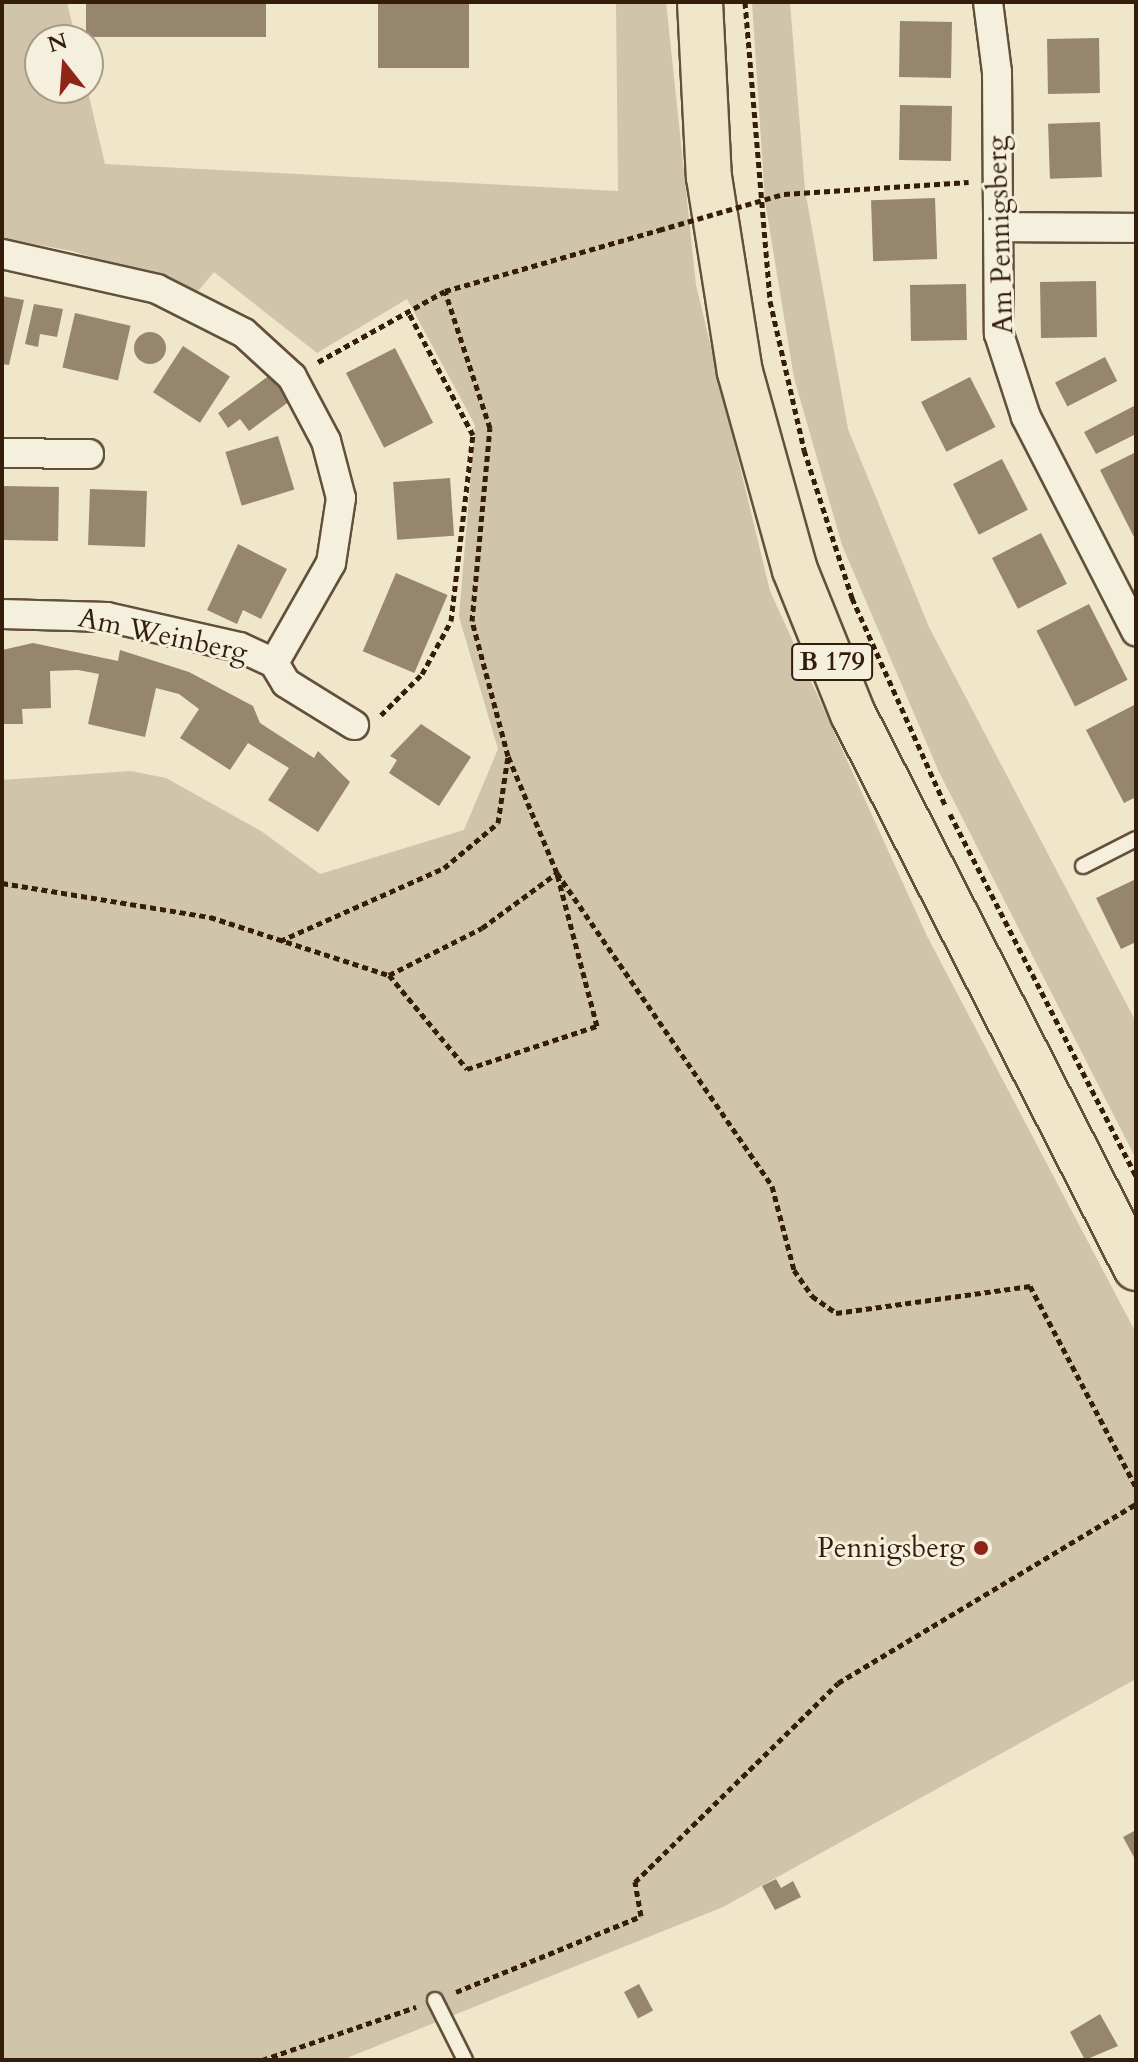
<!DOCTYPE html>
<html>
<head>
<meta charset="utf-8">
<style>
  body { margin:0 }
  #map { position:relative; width:1138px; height:2062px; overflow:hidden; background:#f0e6ca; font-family:Cardo,serif }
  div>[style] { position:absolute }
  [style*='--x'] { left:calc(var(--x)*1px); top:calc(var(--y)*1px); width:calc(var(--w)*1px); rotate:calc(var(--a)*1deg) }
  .green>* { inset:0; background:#d0c4aa }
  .building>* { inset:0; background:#96866e; transform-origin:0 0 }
  .round { border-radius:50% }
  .path>* { height:5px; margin-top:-2.5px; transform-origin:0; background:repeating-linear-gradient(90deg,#341e0b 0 6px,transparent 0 10px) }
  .roads { filter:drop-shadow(2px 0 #63503b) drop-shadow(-2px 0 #63503b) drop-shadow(0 2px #63503b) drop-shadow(0 -2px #63503b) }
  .service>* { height:14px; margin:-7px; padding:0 7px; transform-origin:7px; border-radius:7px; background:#f5efdd }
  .minor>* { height:28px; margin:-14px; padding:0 14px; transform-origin:14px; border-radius:14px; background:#f5efdd }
  .primary>* { height:44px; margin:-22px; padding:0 22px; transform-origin:22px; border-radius:22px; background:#f0e6ca }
  .path-bridge>* { height:5px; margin-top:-2.5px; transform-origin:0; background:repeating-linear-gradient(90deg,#341e0b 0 6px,transparent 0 10px) }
  .dots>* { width:22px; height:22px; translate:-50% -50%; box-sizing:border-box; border:4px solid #f5efdd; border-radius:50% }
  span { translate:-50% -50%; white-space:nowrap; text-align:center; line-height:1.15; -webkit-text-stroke:6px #f5efdd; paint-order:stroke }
  .shield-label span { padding:2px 6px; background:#f5efdd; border:2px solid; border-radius:6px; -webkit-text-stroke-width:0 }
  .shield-label { font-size:26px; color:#341e0b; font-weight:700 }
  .street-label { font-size:28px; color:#341e0b }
  .poi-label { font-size:28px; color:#341e0b }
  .right { translate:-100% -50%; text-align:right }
  .frame { position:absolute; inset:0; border:4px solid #341e0b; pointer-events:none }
  .north { position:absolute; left:24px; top:24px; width:80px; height:80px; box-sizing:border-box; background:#f5efdd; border:2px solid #a89b89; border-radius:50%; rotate:343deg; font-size:22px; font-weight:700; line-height:32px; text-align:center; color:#341e0b }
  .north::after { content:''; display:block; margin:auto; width:28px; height:36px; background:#8f2418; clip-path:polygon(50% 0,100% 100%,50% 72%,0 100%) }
</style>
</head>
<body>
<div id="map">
  <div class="green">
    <div style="clip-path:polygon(2px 2px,67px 2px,76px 40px,40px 40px,40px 88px,87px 88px,105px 164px,618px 191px,616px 2px,666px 2px,696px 285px,770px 591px,927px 936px,1136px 1333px,1136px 1679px,723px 1907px,342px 2060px,2px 2060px,2px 780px,131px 771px,166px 778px,261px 831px,320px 874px,464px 830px,498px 749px,459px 617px,475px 425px,407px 299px,317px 353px,214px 272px,198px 291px,72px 251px,2px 238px)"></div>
    <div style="clip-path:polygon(752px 2px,790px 2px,805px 190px,848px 429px,929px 627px,1136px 1022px,1136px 1159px,939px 772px,842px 545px,794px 378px,765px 201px)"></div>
  </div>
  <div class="building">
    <div style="left:86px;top:2px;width:180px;height:35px"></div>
    <div style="left:378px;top:2px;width:91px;height:66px"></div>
    <div style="left:900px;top:21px;width:52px;height:56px;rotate:1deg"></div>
    <div style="left:1099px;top:38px;width:55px;height:52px;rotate:89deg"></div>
    <div style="left:900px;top:105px;width:52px;height:55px;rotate:1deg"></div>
    <div style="left:1100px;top:122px;width:55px;height:52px;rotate:88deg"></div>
    <div style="left:935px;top:198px;width:61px;height:64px;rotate:88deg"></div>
    <div style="left:1096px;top:281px;width:56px;height:56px;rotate:89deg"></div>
    <div style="left:966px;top:284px;width:56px;height:56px;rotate:89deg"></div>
    <div style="clip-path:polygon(2px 296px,24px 300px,9px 365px,2px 364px)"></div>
    <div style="clip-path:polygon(34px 304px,63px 309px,57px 337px,40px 334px,38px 347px,25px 344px)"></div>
    <div style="left:75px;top:313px;width:57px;height:56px;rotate:13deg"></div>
    <div class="round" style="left:134px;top:332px;width:32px;height:32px"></div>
    <div style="left:183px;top:346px;width:56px;height:55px;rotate:33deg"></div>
    <div style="left:395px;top:348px;width:84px;height:55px;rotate:63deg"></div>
    <div style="left:1105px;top:357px;width:27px;height:56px;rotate:63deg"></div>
    <div style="clip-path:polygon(270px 375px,290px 401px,249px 431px,240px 419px,228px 428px,218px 413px)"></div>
    <div style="left:970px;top:377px;width:56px;height:55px;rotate:63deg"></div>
    <div style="clip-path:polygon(1134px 406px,1136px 434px,1096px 454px,1084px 432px)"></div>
    <div style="left:278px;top:436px;width:56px;height:55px;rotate:73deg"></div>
    <div style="clip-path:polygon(1136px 452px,1136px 541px,1100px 470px)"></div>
    <div style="left:1002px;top:459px;width:57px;height:55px;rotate:63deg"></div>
    <div style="left:450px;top:478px;width:58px;height:57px;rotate:86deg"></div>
    <div style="left:3px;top:486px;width:56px;height:54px;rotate:1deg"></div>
    <div style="left:90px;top:489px;width:57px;height:56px;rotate:2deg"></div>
    <div style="left:1041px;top:533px;width:57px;height:55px;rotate:63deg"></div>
    <div style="clip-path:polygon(238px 544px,287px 569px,261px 619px,243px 610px,237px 624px,207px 610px)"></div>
    <div style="left:396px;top:573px;width:56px;height:85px;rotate:23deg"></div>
    <div style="left:1089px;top:604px;width:85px;height:59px;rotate:63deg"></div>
    <div style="clip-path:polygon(33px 643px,118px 661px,120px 650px,189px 672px,253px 706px,260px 723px,314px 758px,318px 751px,350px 782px,318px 832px,268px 800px,289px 768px,248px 743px,230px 770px,180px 738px,199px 709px,179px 694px,156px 688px,145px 737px,88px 724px,99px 674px,78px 670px,50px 671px,51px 708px,22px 709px,23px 724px,2px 724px,2px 650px)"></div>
    <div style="clip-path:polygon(1136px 704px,1136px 797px,1124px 803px,1086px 730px)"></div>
    <div style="clip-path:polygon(421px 724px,471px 757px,439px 806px,389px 773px,397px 760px,390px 756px)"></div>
    <div style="clip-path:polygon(1136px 879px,1136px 942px,1121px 949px,1096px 898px)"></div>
    <div style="clip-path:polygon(1136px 1830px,1136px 1861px,1123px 1837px)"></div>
    <div style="clip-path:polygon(776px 1879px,781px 1888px,793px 1881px,801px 1897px,775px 1910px,762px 1886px)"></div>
    <div style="left:639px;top:1984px;width:30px;height:17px;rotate:62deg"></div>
    <div style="clip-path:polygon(1100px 2014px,1118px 2046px,1085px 2060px,1070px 2032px)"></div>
  </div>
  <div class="path">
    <div style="--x:745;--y:2;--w:300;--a:85.2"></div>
    <div style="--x:770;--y:301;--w:153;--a:77.1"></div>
    <div style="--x:804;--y:450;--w:156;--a:72"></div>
    <div style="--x:852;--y:598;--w:227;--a:65.8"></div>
    <div style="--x:784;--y:194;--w:185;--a:-3.7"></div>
    <div style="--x:318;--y:362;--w:145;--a:-29.2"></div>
    <div style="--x:445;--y:291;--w:223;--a:-15.9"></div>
    <div style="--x:381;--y:715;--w:58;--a:-45"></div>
    <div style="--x:422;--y:674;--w:60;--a:-61.3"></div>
    <div style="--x:451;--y:621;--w:187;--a:-83.3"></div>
    <div style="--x:473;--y:435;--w:140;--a:-117.7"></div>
    <div style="--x:950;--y:814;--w:407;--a:62.8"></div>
    <div style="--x:2;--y:883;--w:211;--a:9.3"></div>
    <div style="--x:210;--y:917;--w:188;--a:18"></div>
    <div style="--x:389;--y:975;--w:122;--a:50.3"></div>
    <div style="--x:467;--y:1069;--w:137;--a:-18.3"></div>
    <div style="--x:597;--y:1026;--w:158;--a:-104.7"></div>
    <div style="--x:557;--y:873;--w:127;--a:-112.7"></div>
    <div style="--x:508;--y:756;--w:140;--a:-104.9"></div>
    <div style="--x:472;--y:621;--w:194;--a:-84.7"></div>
    <div style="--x:490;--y:428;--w:144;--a:-108.2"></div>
    <div style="--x:280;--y:941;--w:180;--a:-24"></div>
    <div style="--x:444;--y:868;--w:70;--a:-39.8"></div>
    <div style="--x:498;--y:823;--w:68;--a:-81.5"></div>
    <div style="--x:389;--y:975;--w:104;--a:-26.8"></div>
    <div style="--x:482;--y:928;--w:93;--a:-36.3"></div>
    <div style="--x:557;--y:873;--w:380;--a:55.5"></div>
    <div style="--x:772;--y:1186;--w:87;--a:75.3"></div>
    <div style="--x:794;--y:1270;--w:32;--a:55"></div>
    <div style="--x:812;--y:1296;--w:29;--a:35"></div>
    <div style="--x:836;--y:1313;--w:196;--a:-7.9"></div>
    <div style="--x:1030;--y:1286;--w:227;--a:62.2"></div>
    <div style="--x:456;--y:1992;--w:200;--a:-22.3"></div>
    <div style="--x:641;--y:1916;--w:35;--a:-100"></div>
    <div style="--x:635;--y:1882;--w:284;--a:-44.4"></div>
    <div style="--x:838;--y:1683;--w:348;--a:-31"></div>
    <div style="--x:262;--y:2060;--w:163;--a:-19"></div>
  </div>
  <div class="roads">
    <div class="service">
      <div style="--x:1083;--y:866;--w:59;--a:-27"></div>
      <div style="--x:435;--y:2000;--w:67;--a:63.4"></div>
    </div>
    <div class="minor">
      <div style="--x:988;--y:2;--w:71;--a:82.7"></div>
      <div style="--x:997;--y:72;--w:262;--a:89.6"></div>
      <div style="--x:999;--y:334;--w:87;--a:72"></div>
      <div style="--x:1026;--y:417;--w:241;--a:62.8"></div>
      <div style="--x:998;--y:227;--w:138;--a:0.4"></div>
      <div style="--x:2;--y:254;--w:159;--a:12.7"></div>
      <div style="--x:157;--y:289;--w:97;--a:26.8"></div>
      <div style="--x:244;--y:333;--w:65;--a:42.5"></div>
      <div style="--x:292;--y:377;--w:72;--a:62"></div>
      <div style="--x:326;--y:441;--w:59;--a:75.3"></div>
      <div style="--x:341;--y:498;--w:66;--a:98.7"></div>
      <div style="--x:331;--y:563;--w:115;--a:119.7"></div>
      <div style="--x:274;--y:663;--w:38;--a:-155"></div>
      <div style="--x:239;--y:647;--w:135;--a:-167.2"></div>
      <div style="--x:107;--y:617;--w:105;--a:-178.4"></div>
      <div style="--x:2;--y:453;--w:87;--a:0.7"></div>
      <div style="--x:274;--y:663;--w:23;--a:59"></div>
      <div style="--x:286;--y:683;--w:80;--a:31.7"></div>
    </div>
    <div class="primary">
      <div style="--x:700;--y:2;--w:175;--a:87.1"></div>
      <div style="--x:709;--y:177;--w:197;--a:81"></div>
      <div style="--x:740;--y:372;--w:205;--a:74.5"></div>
      <div style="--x:795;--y:570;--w:155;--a:68.1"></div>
      <div style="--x:853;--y:714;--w:622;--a:62.94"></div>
    </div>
  </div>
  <div class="path-bridge">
    <div style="--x:659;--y:230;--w:130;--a:-16.1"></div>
  </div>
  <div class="dots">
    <div style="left:981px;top:1548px;background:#8f2418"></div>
  </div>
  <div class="shield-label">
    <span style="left:832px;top:662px">B 179</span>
  </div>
  <div class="street-label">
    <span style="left:1000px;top:235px;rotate:-92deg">Am Pennigsberg</span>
    <span style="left:163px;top:635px;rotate:12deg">Am Weinberg</span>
  </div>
  <div class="poi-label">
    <span class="right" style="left:965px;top:1548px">Pennigsberg</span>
  </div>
  <div class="frame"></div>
  <div class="north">N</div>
</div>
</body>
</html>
